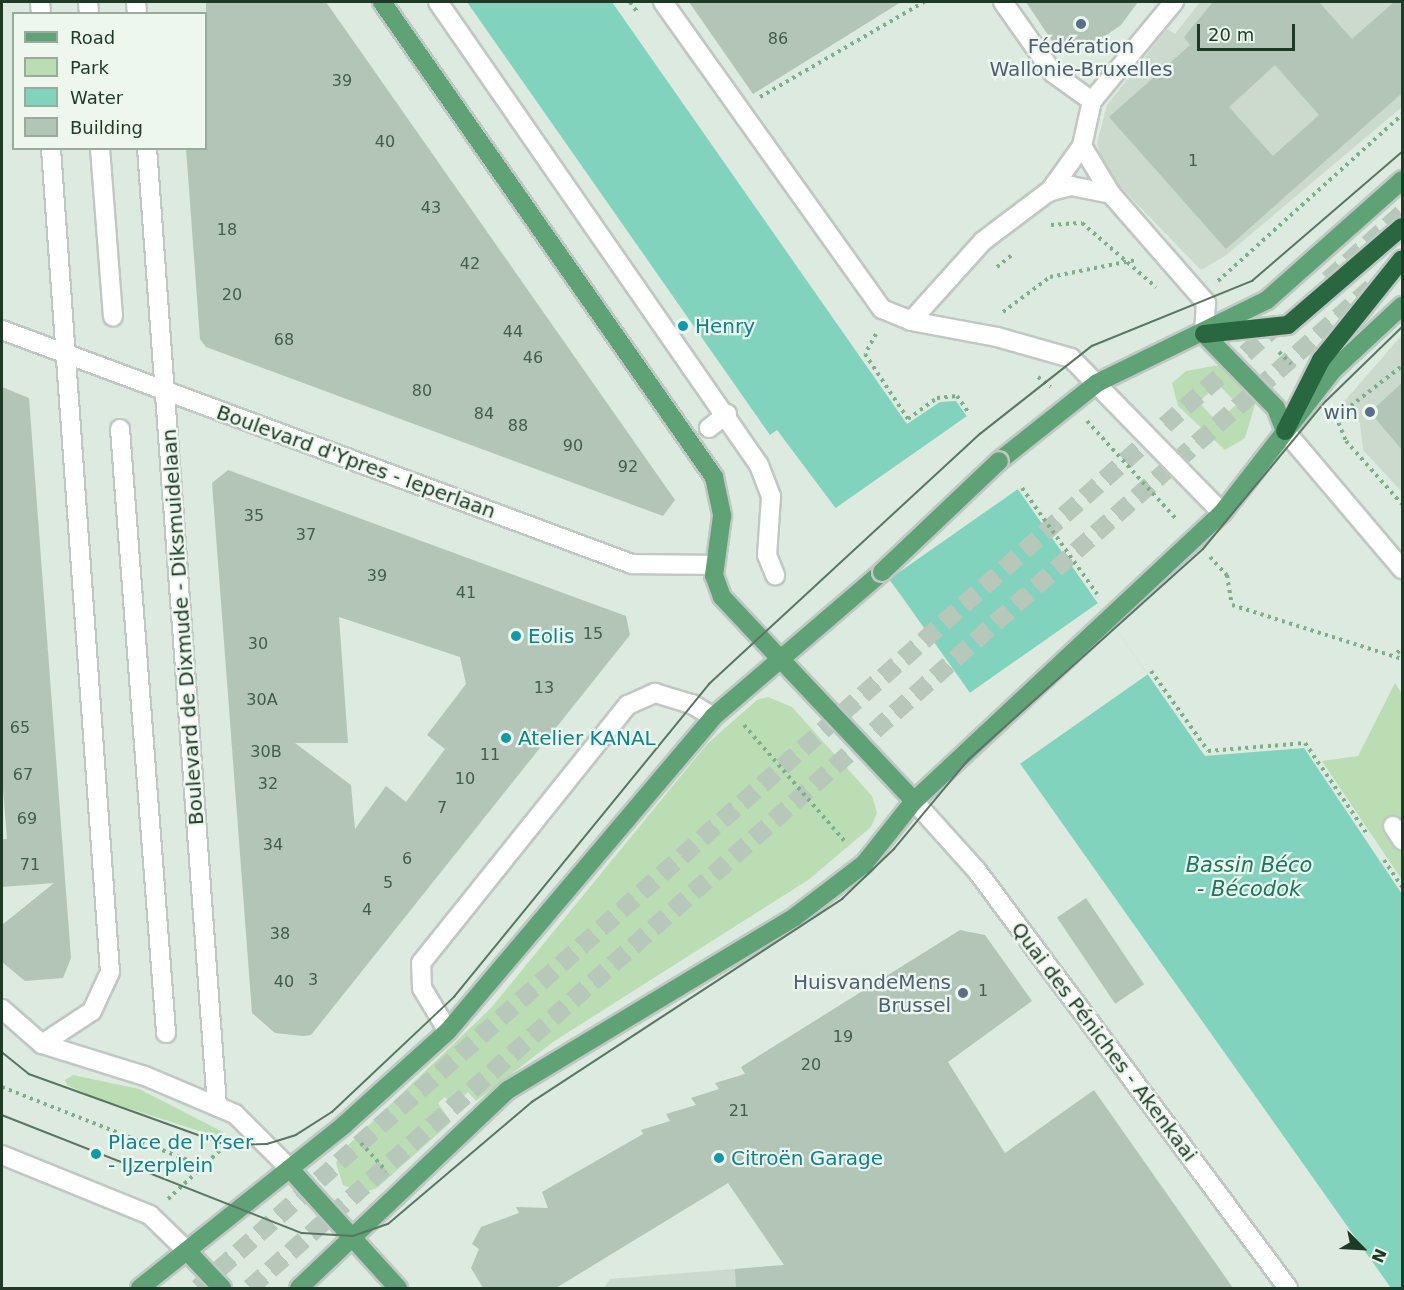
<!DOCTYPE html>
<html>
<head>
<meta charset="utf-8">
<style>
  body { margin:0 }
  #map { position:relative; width:1404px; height:1290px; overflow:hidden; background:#ddeadf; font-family:"DejaVu Sans",sans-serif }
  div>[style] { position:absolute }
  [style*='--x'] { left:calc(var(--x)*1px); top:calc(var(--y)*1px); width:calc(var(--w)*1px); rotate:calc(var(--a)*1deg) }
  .built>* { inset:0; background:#cbdacd }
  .green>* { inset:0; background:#baddb4 }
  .water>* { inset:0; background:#81d3be }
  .pier>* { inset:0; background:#ddeadf; transform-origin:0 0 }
  .building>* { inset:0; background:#b2c5b7; transform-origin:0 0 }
  .highway-tunnel>* { height:18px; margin-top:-9px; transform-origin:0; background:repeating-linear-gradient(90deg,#b7c7ba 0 18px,transparent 0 27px) }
  .path>* { height:4px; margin-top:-2px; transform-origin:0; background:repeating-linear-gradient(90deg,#7caf8a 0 3px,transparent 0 7.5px) }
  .roads { filter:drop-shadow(2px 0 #c0c8c3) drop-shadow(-2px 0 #c0c8c3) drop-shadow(0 2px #c0c8c3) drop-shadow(0 -2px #c0c8c3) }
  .minor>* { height:18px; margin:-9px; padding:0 9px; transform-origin:9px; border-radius:9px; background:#fff }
  .major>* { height:18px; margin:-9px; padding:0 9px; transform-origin:9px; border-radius:9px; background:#5fa276 }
  .highway>* { height:18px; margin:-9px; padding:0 9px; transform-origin:9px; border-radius:9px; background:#296741 }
  .tram>* { height:1.5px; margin:-0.75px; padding:0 0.75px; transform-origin:0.75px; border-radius:0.75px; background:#587662 }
  .bridges { filter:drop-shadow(2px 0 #c0c8c3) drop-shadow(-2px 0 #c0c8c3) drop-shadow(0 2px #c0c8c3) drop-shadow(0 -2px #c0c8c3) }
  .major-bridge>* { height:18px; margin:-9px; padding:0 9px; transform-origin:9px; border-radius:9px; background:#5fa276 }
  .dots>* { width:16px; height:16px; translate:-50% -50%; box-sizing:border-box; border:3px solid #edf7ee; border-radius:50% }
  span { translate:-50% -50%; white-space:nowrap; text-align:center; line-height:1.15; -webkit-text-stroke:4.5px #edf7ee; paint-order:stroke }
  .number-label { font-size:16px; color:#435d4b }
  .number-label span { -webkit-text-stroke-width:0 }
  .service-label { font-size:20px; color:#4e5e75 }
  .right { translate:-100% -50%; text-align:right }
  .culture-label { font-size:20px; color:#0d838f }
  .left { translate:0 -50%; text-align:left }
  .street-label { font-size:20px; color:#1e3a27 }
  .water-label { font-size:21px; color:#167860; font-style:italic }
  .frame { position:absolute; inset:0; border:3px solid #1e3a27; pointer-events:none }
  .legend { position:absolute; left:12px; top:12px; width:195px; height:138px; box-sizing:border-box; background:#edf7ee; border:2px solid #9aab9e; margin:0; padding:8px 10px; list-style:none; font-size:18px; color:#1e3a27 }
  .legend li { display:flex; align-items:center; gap:12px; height:30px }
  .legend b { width:30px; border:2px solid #9aab9e }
  .north { position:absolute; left:1332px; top:1218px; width:60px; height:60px; -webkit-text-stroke:4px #edf7ee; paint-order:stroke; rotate:114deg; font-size:16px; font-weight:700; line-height:24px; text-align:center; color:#1e3a27 }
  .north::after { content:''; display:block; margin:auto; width:21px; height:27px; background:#1e3a27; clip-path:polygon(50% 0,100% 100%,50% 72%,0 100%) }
  .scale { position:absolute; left:1197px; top:24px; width:98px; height:27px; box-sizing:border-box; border:3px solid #1e3a27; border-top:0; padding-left:8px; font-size:18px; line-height:21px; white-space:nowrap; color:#1e3a27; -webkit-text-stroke:4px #edf7ee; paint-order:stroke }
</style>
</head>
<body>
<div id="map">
  <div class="built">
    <div style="clip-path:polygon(1200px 2px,1402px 2px,1402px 107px,1225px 256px,1201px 270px,1104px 170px,1097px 143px,1107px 105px,1167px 29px,1175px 34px)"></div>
    <div style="clip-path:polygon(1402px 335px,1402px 492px,1363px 450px,1360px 423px,1342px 404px)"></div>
    <div style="clip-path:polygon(784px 1265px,801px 1288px,604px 1288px,610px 1279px)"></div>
  </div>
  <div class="green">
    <div style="clip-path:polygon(evenodd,1235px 362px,1259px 391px,1245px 438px,1225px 450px,1178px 406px,1172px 383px,1186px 371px,1235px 362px,1218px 384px,1237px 404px,1217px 422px,1199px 402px,1218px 384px)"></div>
    <div style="clip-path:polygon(1395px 683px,1402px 694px,1402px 880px,1322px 761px,1358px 756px)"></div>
    <div style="clip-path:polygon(768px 697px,792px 707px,872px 796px,877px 813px,871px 827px,808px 880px,553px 1042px,476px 1101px,468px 1092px,453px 1106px,445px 1097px,438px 1103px,451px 1122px,377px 1188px,363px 1193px,343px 1185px,336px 1163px,342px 1151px,491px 1008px,707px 744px,757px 700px)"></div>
    <div style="clip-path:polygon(73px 1075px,139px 1089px,225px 1133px,212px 1135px,93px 1097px,67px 1085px,65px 1080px)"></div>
  </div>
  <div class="water">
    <div style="clip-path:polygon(467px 2px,612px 2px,907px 424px,940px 402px,956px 401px,1205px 756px,1304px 748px,1402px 894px,1402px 1288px,1391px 1288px,900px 594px,777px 430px,770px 435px)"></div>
  </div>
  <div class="pier">
    <div style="left:967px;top:416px;width:89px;height:164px;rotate:55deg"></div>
    <div style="left:1098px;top:603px;width:87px;height:158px;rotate:55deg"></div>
  </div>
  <div class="building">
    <div style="clip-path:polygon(206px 2px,326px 2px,675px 500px,663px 516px,206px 347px,200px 339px,186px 148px,206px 148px)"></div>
    <div style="clip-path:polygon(689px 2px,901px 2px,753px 94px)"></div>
    <div style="clip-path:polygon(1026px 2px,1138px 2px,1121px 25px,1089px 47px,1052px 41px)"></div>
    <div style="clip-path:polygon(evenodd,1213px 2px,1319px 2px,1352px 39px,1394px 2px,1402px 2px,1402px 93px,1226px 249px,1109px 117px,1190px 45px,1184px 37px,1213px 2px,1275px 65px,1319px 115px,1273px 156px,1229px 107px,1275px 65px)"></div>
    <div style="clip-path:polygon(1402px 383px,1402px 450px,1370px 412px)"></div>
    <div style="clip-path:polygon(2px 387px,29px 398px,71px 958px,63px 978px,25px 981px,2px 962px,2px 925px,54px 883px,2px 887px,2px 839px,7px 839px,2px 777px)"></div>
    <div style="clip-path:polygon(evenodd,228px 470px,626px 616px,630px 635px,311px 1035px,303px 1036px,275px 1033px,252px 1013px,212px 483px,228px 470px,339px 617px,460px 657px,466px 684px,427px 735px,445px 749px,406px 802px,386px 786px,355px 829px,351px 785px,295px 743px,348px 743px,339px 617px)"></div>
    <div style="left:1086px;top:898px;width:104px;height:35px;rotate:56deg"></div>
    <div style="clip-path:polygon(960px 930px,985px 935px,1032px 1001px,948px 1062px,1005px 1153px,1094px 1090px,1233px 1288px,736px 1288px,735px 1269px,784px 1265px,728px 1183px,556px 1288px,483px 1288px,471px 1268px,479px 1249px,472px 1244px,481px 1227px,519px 1213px,516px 1207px,548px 1208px,542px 1192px,643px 1134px,641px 1130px,670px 1121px,666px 1114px,696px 1105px,691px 1098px,719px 1089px,715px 1083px,745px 1074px,741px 1067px)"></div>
  </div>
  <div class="highway-tunnel">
    <div style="--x:1328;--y:280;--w:100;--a:-42.2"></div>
    <div style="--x:198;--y:1288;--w:1454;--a:-41.74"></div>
    <div style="--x:250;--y:1288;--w:1506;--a:-41.74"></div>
  </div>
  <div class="path">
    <div style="--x:630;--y:2;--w:14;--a:54"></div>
    <div style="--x:760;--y:97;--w:190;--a:-30.1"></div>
    <div style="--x:1051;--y:225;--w:31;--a:-4"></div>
    <div style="--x:1082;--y:223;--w:98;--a:40.9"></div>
    <div style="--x:997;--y:267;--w:19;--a:-39"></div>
    <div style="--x:1218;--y:281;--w:248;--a:-42.1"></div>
    <div style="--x:1003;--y:312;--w:59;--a:-36.7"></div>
    <div style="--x:1050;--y:277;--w:87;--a:-11.3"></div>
    <div style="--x:876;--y:334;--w:23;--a:119"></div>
    <div style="--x:865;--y:354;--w:78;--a:56.5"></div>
    <div style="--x:908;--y:419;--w:36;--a:-36"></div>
    <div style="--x:937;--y:398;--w:20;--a:-6"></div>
    <div style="--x:957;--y:396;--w:21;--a:55"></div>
    <div style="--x:1279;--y:352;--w:17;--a:45"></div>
    <div style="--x:1038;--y:377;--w:16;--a:38"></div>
    <div style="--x:1333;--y:409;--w:35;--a:68"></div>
    <div style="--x:1346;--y:441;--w:84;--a:48.4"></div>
    <div style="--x:1339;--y:415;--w:80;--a:-37.9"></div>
    <div style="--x:1087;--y:421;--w:134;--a:47.7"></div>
    <div style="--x:1022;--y:488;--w:130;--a:54.7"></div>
    <div style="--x:1210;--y:557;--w:25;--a:47"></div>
    <div style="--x:1227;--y:575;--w:30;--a:81"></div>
    <div style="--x:1232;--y:605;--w:178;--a:17.6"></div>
    <div style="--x:1397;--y:653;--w:7;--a:-45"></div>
    <div style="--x:1151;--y:671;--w:98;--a:54.5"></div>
    <div style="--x:1208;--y:751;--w:97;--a:-4.7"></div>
    <div style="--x:1305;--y:743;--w:110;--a:55.7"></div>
    <div style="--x:744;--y:725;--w:157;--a:49.1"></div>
    <div style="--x:1384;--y:860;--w:32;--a:56"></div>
    <div style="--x:2;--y:1087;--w:216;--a:21.5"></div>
    <div style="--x:361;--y:1143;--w:38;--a:48"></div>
    <div style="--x:168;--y:1199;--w:82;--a:-43"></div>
  </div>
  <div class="roads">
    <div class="minor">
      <div style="--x:40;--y:2;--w:12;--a:85"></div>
      <div style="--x:88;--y:2;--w:12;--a:85"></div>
      <div style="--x:136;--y:2;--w:12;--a:85"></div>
      <div style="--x:438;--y:2;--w:563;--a:55.27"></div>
      <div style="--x:759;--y:465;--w:34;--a:69"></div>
      <div style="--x:771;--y:497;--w:58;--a:93.9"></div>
      <div style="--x:767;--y:555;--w:22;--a:68"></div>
      <div style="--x:663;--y:2;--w:377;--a:54.5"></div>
      <div style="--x:882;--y:309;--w:31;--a:22"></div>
      <div style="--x:911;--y:321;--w:87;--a:10.5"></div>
      <div style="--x:997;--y:337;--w:77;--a:15.8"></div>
      <div style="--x:1071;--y:358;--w:216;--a:45.7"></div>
      <div style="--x:1003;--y:2;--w:87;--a:54.8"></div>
      <div style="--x:1053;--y:73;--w:48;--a:35.7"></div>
      <div style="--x:1082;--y:146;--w:56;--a:58.9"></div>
      <div style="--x:1111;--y:194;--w:145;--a:48.9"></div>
      <div style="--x:1206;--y:303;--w:31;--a:94"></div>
      <div style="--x:100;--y:148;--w:169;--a:85.6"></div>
      <div style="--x:147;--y:148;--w:961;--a:85.82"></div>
      <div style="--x:1049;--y:192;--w:57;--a:-54.3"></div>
      <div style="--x:1082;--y:146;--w:46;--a:-77.5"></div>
      <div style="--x:1092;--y:101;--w:129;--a:-50.4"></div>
      <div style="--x:911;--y:321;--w:108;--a:-48"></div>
      <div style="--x:983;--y:241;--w:81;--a:-37"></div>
      <div style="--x:1048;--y:192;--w:24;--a:-15"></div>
      <div style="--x:1071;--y:186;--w:41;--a:11.3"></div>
      <div style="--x:2;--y:330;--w:672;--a:20.38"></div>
      <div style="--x:632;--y:564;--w:83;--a:0.7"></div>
      <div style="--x:709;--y:428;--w:23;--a:-38"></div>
      <div style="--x:120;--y:429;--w:606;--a:85.64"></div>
      <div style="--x:1285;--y:431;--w:181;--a:49.7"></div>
      <div style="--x:914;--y:801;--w:94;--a:48"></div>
      <div style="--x:977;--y:871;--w:520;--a:53.28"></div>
      <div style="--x:1393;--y:826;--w:17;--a:57"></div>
      <div style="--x:2;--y:1009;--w:53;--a:41.2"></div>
      <div style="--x:42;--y:1044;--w:108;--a:17.3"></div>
      <div style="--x:145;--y:1076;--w:98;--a:22.9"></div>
      <div style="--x:235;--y:1114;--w:78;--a:45"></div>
      <div style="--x:448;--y:1031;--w:50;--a:-121.2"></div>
      <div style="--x:422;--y:988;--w:25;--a:-92"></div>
      <div style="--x:421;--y:963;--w:331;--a:-51.3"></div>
      <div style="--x:628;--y:705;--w:30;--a:-24"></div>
      <div style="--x:655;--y:693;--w:39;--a:17"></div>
      <div style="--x:692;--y:704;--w:25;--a:32"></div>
      <div style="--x:42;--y:1044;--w:60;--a:-33.4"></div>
      <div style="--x:92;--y:1011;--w:43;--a:-65.2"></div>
      <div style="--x:110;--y:972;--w:826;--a:-94.1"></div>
      <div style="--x:2;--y:1155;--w:160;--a:22.1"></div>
      <div style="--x:150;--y:1215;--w:52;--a:44.2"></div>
    </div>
    <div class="major">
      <div style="--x:382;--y:2;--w:580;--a:55.05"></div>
      <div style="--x:714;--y:477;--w:40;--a:78"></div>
      <div style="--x:722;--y:516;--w:60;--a:97.7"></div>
      <div style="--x:714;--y:575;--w:23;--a:70"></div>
      <div style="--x:722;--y:597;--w:280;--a:46.7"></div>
      <div style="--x:1204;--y:334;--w:103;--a:45.8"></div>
      <div style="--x:1276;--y:408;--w:25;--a:69"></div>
      <div style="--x:999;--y:461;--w:125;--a:-38.5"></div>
      <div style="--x:1097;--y:383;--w:189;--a:-26"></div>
      <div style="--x:1267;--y:300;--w:181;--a:-41.6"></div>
      <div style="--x:290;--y:1169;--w:161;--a:47.8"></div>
      <div style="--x:187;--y:1251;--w:51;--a:46.6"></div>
      <div style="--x:140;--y:1288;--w:261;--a:-38.6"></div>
      <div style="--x:344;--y:1125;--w:140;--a:-42.1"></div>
      <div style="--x:448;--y:1031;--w:411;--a:-49.8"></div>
      <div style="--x:713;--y:717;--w:223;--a:-40.6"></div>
      <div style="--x:299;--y:1288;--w:288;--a:-43.5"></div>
      <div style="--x:508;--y:1090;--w:336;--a:-31.1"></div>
      <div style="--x:796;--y:916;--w:86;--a:-37.4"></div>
      <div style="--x:864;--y:864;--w:80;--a:-51.6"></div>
      <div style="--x:914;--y:801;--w:422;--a:-43.1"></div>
      <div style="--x:1222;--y:513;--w:180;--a:-52.2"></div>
      <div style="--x:1332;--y:371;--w:96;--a:-42.9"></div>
    </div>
    <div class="highway">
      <div style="--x:1204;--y:334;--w:84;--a:-6.1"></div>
      <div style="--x:1288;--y:325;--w:150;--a:-40.7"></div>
      <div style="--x:1285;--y:431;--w:80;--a:-63.1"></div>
      <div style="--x:1321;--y:360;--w:129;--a:-51.3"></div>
    </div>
  </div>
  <div class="tram">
    <div style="--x:2;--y:1052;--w:35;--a:39"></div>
    <div style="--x:29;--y:1074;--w:209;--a:19.8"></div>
    <div style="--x:226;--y:1145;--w:41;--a:-1.4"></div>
    <div style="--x:267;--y:1144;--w:30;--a:-17"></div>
    <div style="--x:296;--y:1135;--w:43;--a:-32.6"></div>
    <div style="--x:332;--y:1112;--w:168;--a:-43.3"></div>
    <div style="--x:454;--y:997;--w:404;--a:-50.8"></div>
    <div style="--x:709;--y:684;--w:369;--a:-42.7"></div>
    <div style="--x:980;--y:434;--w:142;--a:-38.2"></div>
    <div style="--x:1092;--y:346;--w:173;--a:-22.1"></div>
    <div style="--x:1252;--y:281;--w:198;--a:-40.7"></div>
    <div style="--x:2;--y:1115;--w:322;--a:21.5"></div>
    <div style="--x:302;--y:1233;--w:51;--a:3.4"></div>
    <div style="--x:353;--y:1236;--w:37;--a:-19"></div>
    <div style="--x:388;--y:1224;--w:189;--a:-40.3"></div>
    <div style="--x:532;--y:1102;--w:371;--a:-33.2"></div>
    <div style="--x:842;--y:899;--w:72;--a:-43.9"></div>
    <div style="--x:894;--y:849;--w:117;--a:-50.2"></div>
    <div style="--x:969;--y:759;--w:314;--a:-41.9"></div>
    <div style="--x:1203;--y:549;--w:192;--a:-50.3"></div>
    <div style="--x:1326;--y:401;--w:106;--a:-44.2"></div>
  </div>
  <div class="bridges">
    <div class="major-bridge">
      <div style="--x:882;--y:572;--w:161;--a:-43.5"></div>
    </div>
  </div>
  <div class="dots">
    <div style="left:1081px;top:24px;background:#5c6f8a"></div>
    <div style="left:683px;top:326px;background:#0f9aa8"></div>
    <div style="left:1370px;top:412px;background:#5c6f8a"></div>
    <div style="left:516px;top:636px;background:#0f9aa8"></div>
    <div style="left:506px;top:738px;background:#0f9aa8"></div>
    <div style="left:963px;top:993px;background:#5c6f8a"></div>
    <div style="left:96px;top:1154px;background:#0f9aa8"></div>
    <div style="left:719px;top:1158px;background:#0f9aa8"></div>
  </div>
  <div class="number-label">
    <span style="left:778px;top:39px">86</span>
    <span style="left:342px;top:81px">39</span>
    <span style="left:385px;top:142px">40</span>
    <span style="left:1193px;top:161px">1</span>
    <span style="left:431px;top:208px">43</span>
    <span style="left:227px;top:230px">18</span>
    <span style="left:470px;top:264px">42</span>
    <span style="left:232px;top:295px">20</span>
    <span style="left:513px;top:332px">44</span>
    <span style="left:284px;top:340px">68</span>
    <span style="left:533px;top:358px">46</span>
    <span style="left:422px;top:391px">80</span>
    <span style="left:484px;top:414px">84</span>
    <span style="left:518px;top:426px">88</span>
    <span style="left:573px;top:446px">90</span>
    <span style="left:628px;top:467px">92</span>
    <span style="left:254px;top:516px">35</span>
    <span style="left:306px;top:535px">37</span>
    <span style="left:377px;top:576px">39</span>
    <span style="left:466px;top:593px">41</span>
    <span style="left:593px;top:634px">15</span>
    <span style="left:258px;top:644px">30</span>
    <span style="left:544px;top:688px">13</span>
    <span style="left:262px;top:700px">30A</span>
    <span style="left:20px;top:728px">65</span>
    <span style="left:266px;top:752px">30B</span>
    <span style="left:490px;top:755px">11</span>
    <span style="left:23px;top:775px">67</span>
    <span style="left:465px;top:779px">10</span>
    <span style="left:268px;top:784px">32</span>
    <span style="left:442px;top:808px">7</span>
    <span style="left:27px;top:819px">69</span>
    <span style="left:273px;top:845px">34</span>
    <span style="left:407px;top:859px">6</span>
    <span style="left:30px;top:865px">71</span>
    <span style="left:388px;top:883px">5</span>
    <span style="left:367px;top:910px">4</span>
    <span style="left:280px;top:934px">38</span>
    <span style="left:313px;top:980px">3</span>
    <span style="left:284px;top:982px">40</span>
    <span style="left:983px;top:991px">1</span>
    <span style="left:843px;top:1037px">19</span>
    <span style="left:811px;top:1065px">20</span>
    <span style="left:739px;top:1111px">21</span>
  </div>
  <div class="service-label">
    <span style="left:1081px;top:58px">Fédération<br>Wallonie-Bruxelles</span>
    <span class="right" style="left:1358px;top:412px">win</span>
    <span class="right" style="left:951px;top:994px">HuisvandeMens<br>Brussel</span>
  </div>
  <div class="culture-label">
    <span class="left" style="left:695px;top:326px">Henry</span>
    <span class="left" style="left:528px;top:636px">Eolis</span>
    <span class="left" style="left:518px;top:738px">Atelier KANAL</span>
    <span class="left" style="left:108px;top:1154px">Place de l'Yser<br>- IJzerplein</span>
    <span class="left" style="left:731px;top:1158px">Citroën Garage</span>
  </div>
  <div class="street-label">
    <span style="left:356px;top:462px;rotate:20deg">Boulevard d'Ypres - Ieperlaan</span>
    <span style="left:183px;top:627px;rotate:-94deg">Boulevard de Dixmude - Diksmuidelaan</span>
    <span style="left:1104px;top:1042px;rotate:53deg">Quai des Péniches - Akenkaai</span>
  </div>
  <div class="water-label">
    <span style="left:1249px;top:877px">Bassin Béco<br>- Bécodok</span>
  </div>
  <div class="frame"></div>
  <ul class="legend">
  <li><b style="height:8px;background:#5fa276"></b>Road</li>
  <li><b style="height:16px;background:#baddb4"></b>Park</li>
  <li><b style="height:16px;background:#81d3be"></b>Water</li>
  <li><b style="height:16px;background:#b2c5b7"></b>Building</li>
  </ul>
  <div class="north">N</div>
  <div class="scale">20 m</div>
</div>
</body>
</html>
